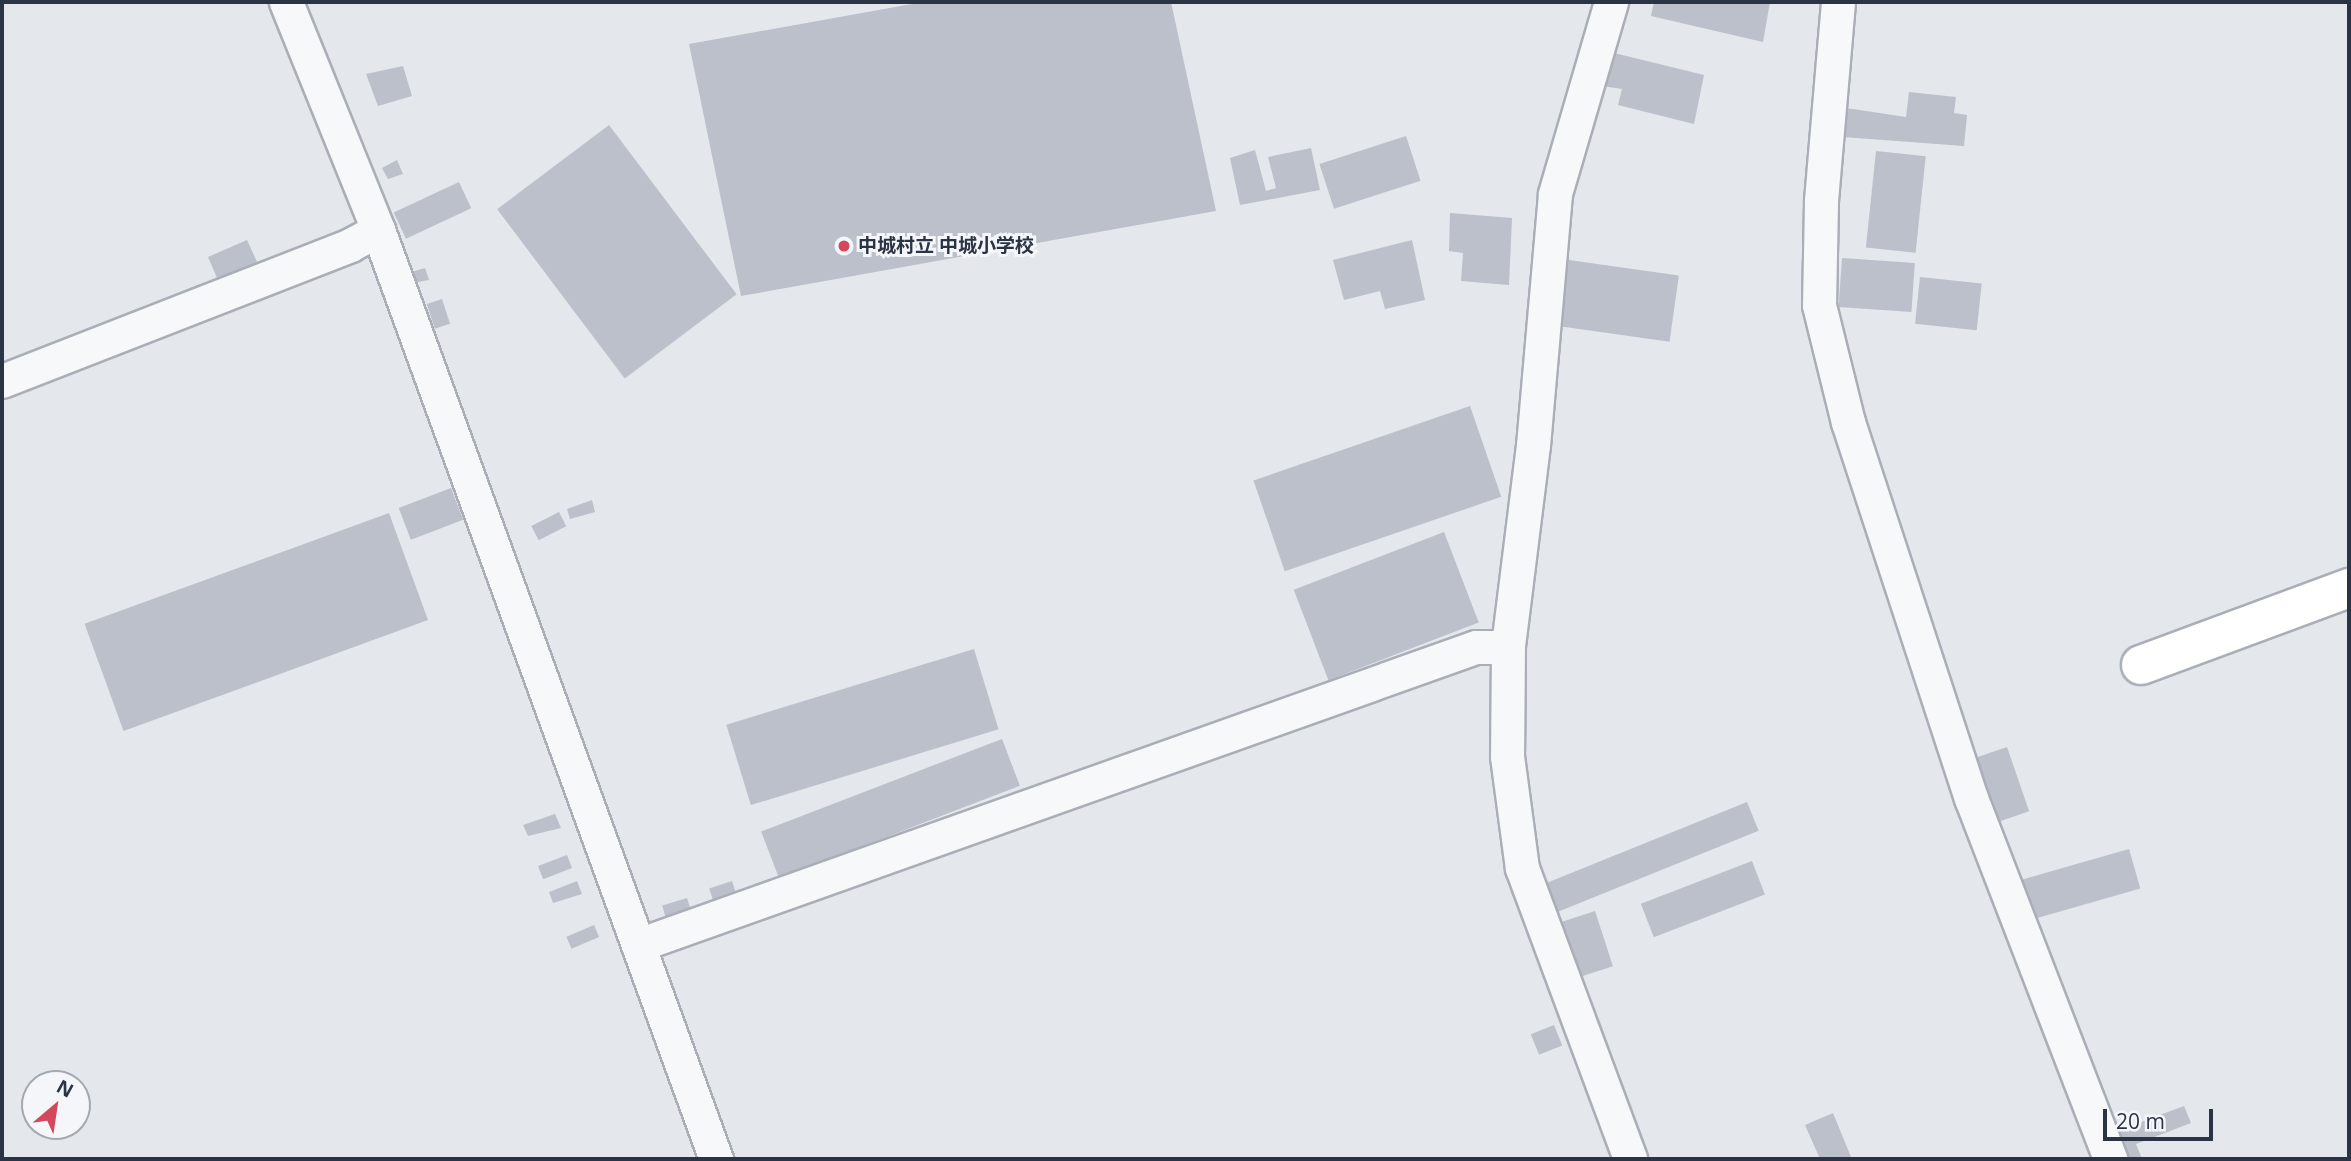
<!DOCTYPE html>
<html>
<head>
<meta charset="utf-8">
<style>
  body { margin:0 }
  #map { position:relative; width:2351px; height:1161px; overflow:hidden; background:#e4e7ec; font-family:"Open Sans","Noto Sans JP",sans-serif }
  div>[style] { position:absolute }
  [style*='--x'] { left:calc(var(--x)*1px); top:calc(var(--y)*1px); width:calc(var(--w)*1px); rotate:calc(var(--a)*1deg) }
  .building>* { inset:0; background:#bbc0ca; transform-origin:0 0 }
  .roads { filter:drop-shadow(2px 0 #a9aeb7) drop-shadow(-2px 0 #a9aeb7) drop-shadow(0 2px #a9aeb7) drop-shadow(0 -2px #a9aeb7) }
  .street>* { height:33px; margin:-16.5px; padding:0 16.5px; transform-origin:16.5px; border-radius:16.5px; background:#f7f8fa }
  .secondary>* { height:38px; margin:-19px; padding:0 19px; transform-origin:19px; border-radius:19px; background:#fff }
  .dots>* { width:19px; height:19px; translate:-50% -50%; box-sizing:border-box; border:4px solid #f4f6f9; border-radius:50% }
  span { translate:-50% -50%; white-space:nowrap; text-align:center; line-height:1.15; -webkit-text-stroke:6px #f4f6f9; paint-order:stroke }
  .poi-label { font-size:19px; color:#2b3445; font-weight:700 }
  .left { translate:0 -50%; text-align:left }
  .frame { position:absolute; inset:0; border:4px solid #2b3445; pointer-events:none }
  .north { position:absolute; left:21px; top:1070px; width:70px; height:70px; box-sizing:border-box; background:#f4f6f9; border:2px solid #a4a8b1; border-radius:50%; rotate:29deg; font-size:19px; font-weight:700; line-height:28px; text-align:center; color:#2b3445 }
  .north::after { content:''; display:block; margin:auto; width:24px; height:32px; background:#d1495b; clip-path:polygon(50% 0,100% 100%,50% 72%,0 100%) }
  .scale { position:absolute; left:2103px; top:1109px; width:110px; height:32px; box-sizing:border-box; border:4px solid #2b3445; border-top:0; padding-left:9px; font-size:21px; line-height:24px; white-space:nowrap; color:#2b3445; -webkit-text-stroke:5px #f4f6f9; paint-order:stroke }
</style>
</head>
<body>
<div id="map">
  <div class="building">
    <div style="clip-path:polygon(923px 2px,1171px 2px,1216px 211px,741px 296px,689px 44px)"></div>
    <div style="clip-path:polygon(1654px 2px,1770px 2px,1763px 42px,1651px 16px)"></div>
    <div style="clip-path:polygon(1610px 52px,1704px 75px,1694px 124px,1618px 105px,1622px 89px,1602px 86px)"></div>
    <div style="clip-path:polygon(403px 66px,412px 96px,378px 106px,366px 74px)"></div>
    <div style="clip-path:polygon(1909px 92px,1956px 97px,1954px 113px,1967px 115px,1964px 146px,1843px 137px,1846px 108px,1906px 117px)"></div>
    <div style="left:609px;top:125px;width:212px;height:140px;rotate:53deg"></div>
    <div style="left:1406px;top:136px;width:47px;height:91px;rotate:72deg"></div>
    <div style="clip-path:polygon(1311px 148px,1320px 190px,1240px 205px,1230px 158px,1255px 150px,1266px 191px,1276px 188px,1268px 157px)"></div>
    <div style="left:1876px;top:151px;width:50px;height:97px;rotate:6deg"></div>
    <div style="clip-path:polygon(397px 160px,403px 174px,388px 179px,382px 168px)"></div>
    <div style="left:459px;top:182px;width:29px;height:72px;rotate:65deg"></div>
    <div style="clip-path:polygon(1450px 213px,1512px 218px,1509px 285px,1461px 281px,1463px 253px,1449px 251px)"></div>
    <div style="clip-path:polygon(247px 240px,258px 264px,217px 278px,208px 257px)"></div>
    <div style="clip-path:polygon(1412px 240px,1425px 300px,1385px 309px,1380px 291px,1344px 300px,1333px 260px)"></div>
    <div style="left:1842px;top:258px;width:73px;height:49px;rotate:4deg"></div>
    <div style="left:1562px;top:259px;width:118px;height:67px;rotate:8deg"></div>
    <div style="clip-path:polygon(425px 268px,429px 280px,413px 283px,408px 273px)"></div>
    <div style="left:1920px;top:277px;width:62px;height:47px;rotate:6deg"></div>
    <div style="left:442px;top:299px;width:26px;height:16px;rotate:72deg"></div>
    <div style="left:1470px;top:406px;width:96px;height:229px;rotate:71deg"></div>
    <div style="left:451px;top:488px;width:34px;height:56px;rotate:69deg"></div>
    <div style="clip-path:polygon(592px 500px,595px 512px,570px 519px,567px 509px)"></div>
    <div style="left:559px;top:512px;width:16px;height:31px;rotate:63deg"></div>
    <div style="left:389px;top:513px;width:114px;height:324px;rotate:70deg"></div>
    <div style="left:1444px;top:532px;width:97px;height:161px;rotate:69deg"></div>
    <div style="left:974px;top:649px;width:84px;height:259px;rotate:73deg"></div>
    <div style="left:1002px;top:739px;width:50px;height:258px;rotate:69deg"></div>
    <div style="left:2007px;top:747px;width:68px;height:37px;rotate:71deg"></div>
    <div style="left:1747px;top:802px;width:31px;height:217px;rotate:68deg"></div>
    <div style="clip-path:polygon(555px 814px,561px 828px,528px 836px,523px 825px)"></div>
    <div style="left:2129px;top:849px;width:41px;height:113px;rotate:74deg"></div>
    <div style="left:567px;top:855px;width:14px;height:31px;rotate:69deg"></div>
    <div style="left:1752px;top:861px;width:36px;height:119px;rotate:69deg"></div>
    <div style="clip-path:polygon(577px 881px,582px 894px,553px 903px,549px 892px)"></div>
    <div style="left:732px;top:881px;width:16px;height:24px;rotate:72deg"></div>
    <div style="left:687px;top:898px;width:14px;height:26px;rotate:73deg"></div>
    <div style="left:1595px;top:911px;width:58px;height:45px;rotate:72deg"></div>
    <div style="left:594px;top:925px;width:13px;height:30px;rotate:67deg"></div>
    <div style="left:1554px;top:1025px;width:22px;height:25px;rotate:68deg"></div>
    <div style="clip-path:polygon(2184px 1106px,2191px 1123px,2136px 1144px,2142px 1159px,2119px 1159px,2109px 1134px)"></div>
    <div style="clip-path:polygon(1833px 1113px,1851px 1157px,1820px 1159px,1805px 1125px)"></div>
  </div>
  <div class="roads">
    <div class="street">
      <div style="--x:286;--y:2;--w:246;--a:68"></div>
      <div style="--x:378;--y:230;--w:989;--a:70.01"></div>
      <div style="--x:1611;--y:2;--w:200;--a:106.3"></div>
      <div style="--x:1555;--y:194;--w:252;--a:95"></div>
      <div style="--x:1533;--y:445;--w:204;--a:97.1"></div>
      <div style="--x:1508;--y:647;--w:109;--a:90.5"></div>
      <div style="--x:1507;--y:756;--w:113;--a:82.4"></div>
      <div style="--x:1522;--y:868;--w:310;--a:69.6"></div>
      <div style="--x:1838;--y:2;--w:201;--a:94.9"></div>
      <div style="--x:1821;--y:202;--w:103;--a:91.1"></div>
      <div style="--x:1819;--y:305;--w:121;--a:76.1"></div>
      <div style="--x:1848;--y:422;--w:396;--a:71.9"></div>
      <div style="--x:1971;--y:798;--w:387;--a:68.9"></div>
      <div style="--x:2;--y:381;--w:374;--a:-21.3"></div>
      <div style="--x:350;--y:245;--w:32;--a:-28"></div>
      <div style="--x:638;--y:945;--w:889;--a:-19.58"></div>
      <div style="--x:1476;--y:647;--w:32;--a:0"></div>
    </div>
    <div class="secondary">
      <div style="--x:2141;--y:665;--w:222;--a:-20.3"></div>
    </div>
  </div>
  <div class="dots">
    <div style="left:844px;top:246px;background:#d1495b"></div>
  </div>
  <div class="poi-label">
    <span class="left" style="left:858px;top:246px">中城村立 中城小学校</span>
  </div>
  <div class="frame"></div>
  <div class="north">N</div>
  <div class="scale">20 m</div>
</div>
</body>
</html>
